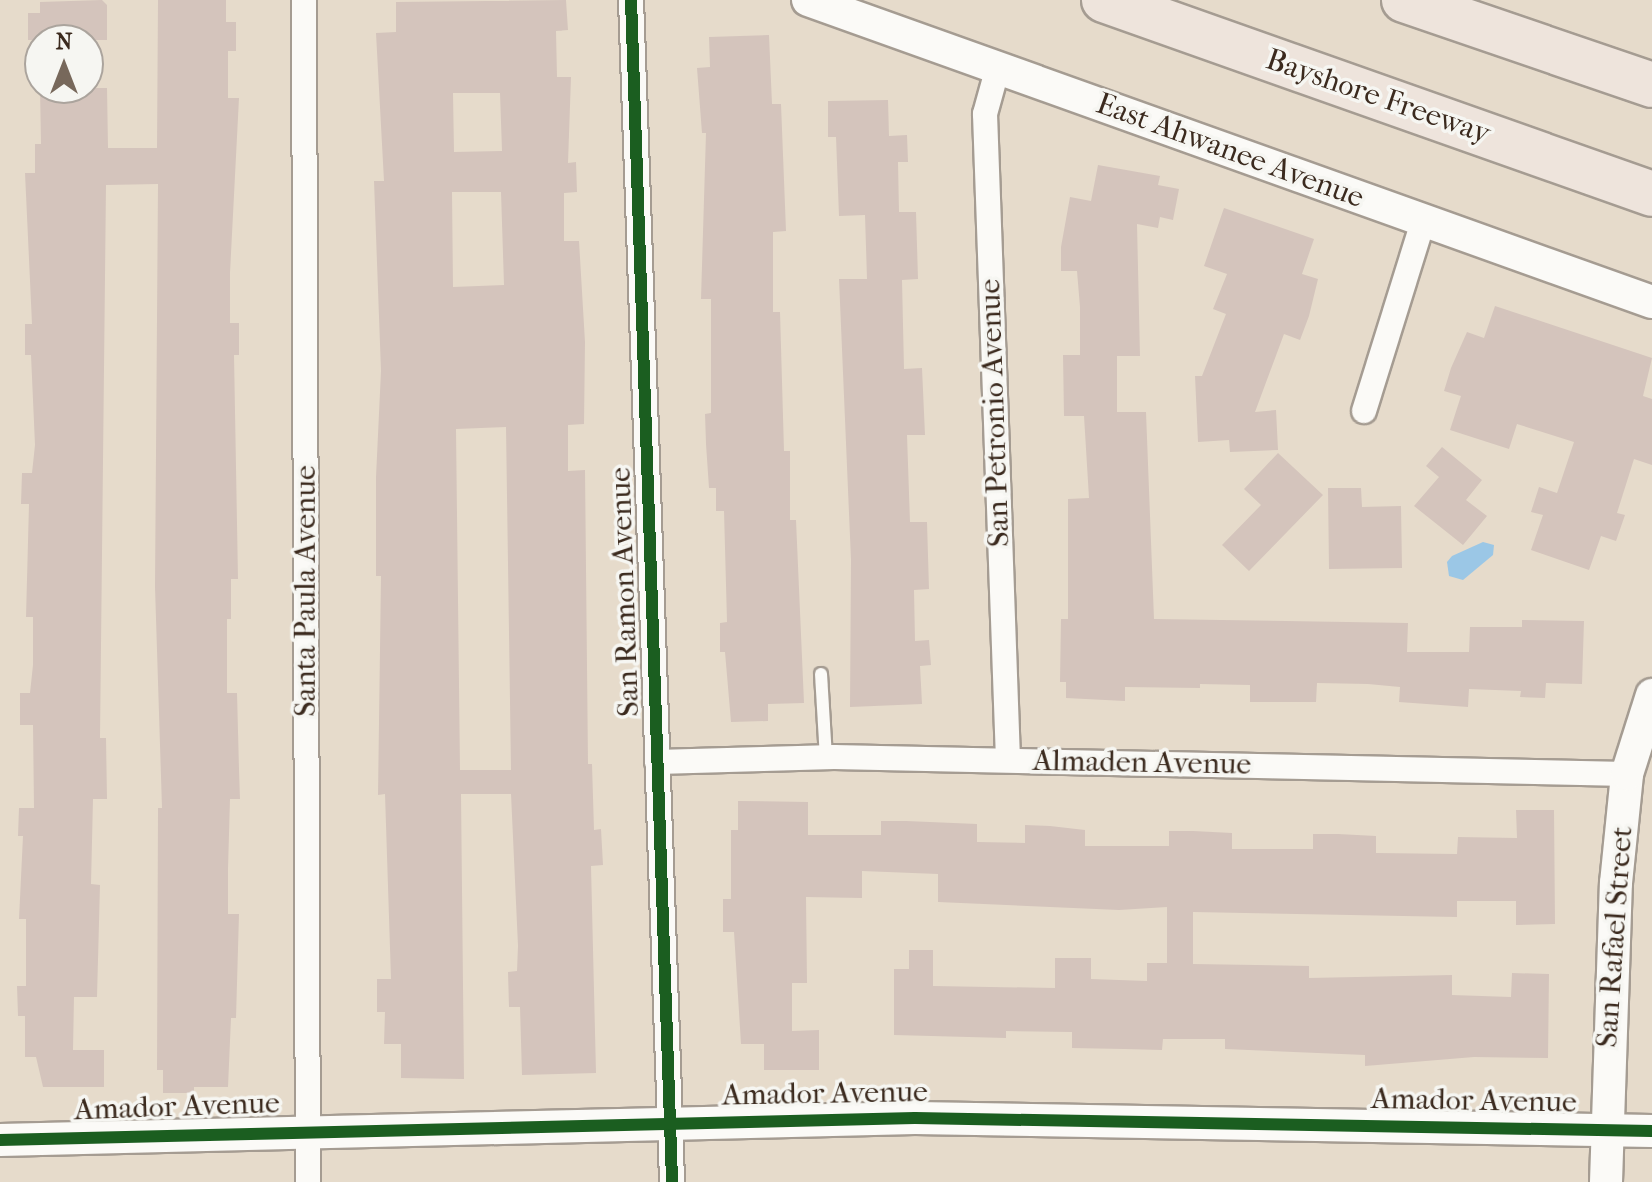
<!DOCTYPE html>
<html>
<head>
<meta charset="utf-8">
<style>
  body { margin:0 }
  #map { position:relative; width:1652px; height:1182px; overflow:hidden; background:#e6dbcb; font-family:"IM FELL French Canon",serif }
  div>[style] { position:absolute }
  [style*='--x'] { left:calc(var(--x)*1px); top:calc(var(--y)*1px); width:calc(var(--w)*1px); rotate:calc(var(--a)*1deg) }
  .water>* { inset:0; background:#9bc7e6 }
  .building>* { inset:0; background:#d4c4bc }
  .roads { filter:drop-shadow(2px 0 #a59c92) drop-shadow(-2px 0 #a59c92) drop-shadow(0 2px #a59c92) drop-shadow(0 -2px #a59c92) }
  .service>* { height:12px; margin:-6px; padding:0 6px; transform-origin:6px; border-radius:6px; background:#fbfaf7 }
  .minor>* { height:24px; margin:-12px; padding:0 12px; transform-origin:12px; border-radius:12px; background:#fbfaf7 }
  .tertiary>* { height:32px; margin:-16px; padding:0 16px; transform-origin:16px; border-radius:16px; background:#fbfaf7 }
  .motorway>* { height:44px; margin:-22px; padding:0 22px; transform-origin:22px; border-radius:22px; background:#eee4dc }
  .cycleway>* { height:12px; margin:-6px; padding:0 6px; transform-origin:6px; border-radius:6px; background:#1b5e20 }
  span { translate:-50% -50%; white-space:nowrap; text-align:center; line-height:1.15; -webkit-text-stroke:7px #f6f6f2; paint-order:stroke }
  .street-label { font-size:30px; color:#3b2a1e }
  .north { position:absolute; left:24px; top:24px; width:80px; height:80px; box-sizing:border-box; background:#f6f6f2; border:2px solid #aba49d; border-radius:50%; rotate:0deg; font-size:22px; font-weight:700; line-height:32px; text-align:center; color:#3b2a1e }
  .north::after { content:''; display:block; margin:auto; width:28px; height:36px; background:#77685b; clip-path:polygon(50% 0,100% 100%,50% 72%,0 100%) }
</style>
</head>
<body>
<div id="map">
  <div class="water">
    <div style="clip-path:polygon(1483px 542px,1494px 545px,1493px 555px,1463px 580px,1449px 576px,1447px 562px,1452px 556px)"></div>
  </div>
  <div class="building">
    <div style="clip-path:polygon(102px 0,107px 5px,107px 40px,28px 40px,28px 13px,40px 13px,40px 2px)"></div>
    <div style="clip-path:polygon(158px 0,226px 0,226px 22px,236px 22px,236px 51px,228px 51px,228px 98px,239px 98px,230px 273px,230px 323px,239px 323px,239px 355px,234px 355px,238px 579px,231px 579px,231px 619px,227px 619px,227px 693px,237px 693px,239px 769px,240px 799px,230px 799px,228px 869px,228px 914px,239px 914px,236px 1018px,231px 1018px,228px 1087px,194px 1087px,194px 1093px,163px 1093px,163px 1070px,157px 1070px,158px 808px,162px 808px,155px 587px,158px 184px,106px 185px,100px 738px,106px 738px,107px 799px,93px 799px,91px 884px,100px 885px,97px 997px,74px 997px,73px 1050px,104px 1050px,104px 1087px,43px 1087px,36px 1057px,25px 1057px,25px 1016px,18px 1016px,17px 986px,26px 986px,26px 919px,19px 919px,23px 836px,18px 836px,19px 808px,34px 808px,33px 725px,20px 725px,20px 693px,30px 693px,33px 665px,33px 617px,26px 617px,29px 504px,21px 504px,22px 473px,32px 473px,35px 445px,31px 355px,25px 355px,25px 324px,32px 324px,25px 173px,35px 173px,35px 144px,41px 144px,40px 88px,107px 88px,108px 148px,157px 148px)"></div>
    <div style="clip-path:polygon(evenodd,566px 0,568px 30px,556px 31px,557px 77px,571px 77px,568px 163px,576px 162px,577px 192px,564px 193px,564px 241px,579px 241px,585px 342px,584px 424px,568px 425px,568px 471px,585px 470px,588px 764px,592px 764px,594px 830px,601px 829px,603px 865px,591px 866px,596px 1073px,522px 1075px,520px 1007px,509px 1007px,508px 972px,517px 971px,518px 946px,511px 794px,461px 794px,464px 1079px,401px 1078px,401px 1044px,384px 1044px,385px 1012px,377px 1012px,377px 979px,391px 979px,385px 794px,378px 795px,381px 576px,376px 576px,376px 477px,381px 371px,374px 181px,384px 181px,376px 33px,396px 32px,396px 2px,566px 0,453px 93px,500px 93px,502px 151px,454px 152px,453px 93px,566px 0,452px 192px,501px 192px,504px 285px,453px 287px,452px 192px,566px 0,506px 427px,511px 770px,460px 770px,456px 429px,506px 427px)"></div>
    <div style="clip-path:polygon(769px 35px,772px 104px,781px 104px,786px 231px,773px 232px,773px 312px,780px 312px,784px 451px,790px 451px,790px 520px,796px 520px,804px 703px,768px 704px,768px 721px,731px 722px,725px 652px,720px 652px,720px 623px,727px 622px,724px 511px,716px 511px,716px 488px,709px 488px,706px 444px,705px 414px,711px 413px,711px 299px,701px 299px,706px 133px,702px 133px,697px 68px,710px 67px,709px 37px)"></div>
    <div style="clip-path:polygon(888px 100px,889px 136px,907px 135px,908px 162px,898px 162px,899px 212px,916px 212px,918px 279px,902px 280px,904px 369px,922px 368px,925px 435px,907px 435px,910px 522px,927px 522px,929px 589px,914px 590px,915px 641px,929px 640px,931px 665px,920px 666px,922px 704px,850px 707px,851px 560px,839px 279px,867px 279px,865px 215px,839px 216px,836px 137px,828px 137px,828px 101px)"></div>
    <div style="clip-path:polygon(1098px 165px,1160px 176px,1158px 185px,1179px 189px,1173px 220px,1160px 217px,1158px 228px,1137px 224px,1140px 356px,1117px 356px,1117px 412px,1146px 412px,1154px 619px,1408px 623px,1407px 652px,1469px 652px,1470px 627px,1522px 627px,1522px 620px,1584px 621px,1582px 684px,1546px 683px,1545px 698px,1520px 697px,1521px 691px,1469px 689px,1468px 707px,1399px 702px,1400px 687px,1368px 684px,1317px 683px,1316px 702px,1250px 702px,1250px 685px,1200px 684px,1200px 688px,1125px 687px,1125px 701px,1066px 698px,1066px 682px,1060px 682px,1061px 619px,1068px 619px,1068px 499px,1089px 498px,1084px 416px,1064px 416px,1063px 355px,1080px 355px,1080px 307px,1077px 271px,1061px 271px,1061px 247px,1070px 197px,1091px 201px)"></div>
    <div style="clip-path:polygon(1224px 208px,1314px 239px,1302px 274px,1318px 279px,1309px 316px,1300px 340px,1284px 334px,1255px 412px,1276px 410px,1278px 450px,1230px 452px,1229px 440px,1198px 442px,1195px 376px,1202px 376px,1226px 314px,1213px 309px,1227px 274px,1204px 266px)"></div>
    <div style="clip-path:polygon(1495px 306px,1652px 358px,1643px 396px,1652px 399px,1652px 465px,1634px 459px,1617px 513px,1625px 515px,1616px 541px,1601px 536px,1589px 570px,1531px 550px,1543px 515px,1531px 512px,1539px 487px,1557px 493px,1574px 442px,1517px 424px,1509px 449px,1450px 430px,1461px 396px,1444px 391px,1451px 368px,1467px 332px,1484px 338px)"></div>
    <div style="clip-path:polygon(1442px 447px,1482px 480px,1466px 500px,1487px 516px,1463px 545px,1414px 506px,1439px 477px,1426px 466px)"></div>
    <div style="clip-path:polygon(1278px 453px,1323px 495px,1249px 571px,1222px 545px,1261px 505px,1244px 489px)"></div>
    <div style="clip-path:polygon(1328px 488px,1361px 488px,1362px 507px,1401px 506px,1402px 568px,1329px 569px)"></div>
    <div style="clip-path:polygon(738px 801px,808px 802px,808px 835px,881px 835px,881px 821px,906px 821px,977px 824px,977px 842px,1025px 843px,1025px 825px,1050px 826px,1085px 830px,1085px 846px,1169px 846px,1169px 831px,1193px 831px,1232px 833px,1232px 849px,1313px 849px,1313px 834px,1338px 834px,1376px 836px,1376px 853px,1457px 854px,1458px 837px,1517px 838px,1516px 810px,1554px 810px,1555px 924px,1516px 925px,1516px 901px,1457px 901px,1457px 917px,1193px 912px,1193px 964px,1309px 966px,1309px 978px,1452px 975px,1452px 995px,1511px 997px,1512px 973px,1549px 974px,1548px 1058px,1474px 1057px,1365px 1066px,1365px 1055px,1225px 1049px,1225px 1039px,1163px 1039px,1162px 1050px,1124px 1049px,1072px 1048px,1072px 1032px,1006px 1031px,1006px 1038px,894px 1035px,894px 969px,909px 969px,909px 950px,933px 950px,933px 986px,1055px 988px,1055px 958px,1091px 958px,1091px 979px,1147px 981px,1147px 963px,1167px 963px,1167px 907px,1119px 910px,938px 902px,938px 874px,862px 871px,862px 898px,806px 897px,807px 983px,792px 983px,792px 1031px,819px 1030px,819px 1070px,764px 1070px,764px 1044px,741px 1044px,734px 932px,723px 932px,723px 899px,731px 899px,731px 830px,738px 830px)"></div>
  </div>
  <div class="roads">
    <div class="service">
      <div style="--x:821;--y:674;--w:83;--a:86.6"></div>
    </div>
    <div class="minor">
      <div style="--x:304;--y:0;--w:1182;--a:89.81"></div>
      <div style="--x:631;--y:0;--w:1183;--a:88.01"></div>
      <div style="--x:998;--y:67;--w:49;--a:105.5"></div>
      <div style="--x:985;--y:114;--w:646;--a:87.96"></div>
      <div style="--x:1364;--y:411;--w:199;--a:-72.7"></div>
      <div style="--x:657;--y:762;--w:177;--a:-1.6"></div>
      <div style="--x:834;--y:757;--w:793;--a:1.23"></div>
    </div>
    <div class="tertiary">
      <div style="--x:808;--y:0;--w:896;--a:19.69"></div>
      <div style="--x:0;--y:1140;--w:915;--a:-1.38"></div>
      <div style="--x:915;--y:1118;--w:737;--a:1.01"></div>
      <div style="--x:1606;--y:1182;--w:299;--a:-88.1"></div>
      <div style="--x:1616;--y:883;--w:110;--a:-84.2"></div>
      <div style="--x:1627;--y:774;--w:83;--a:-72.4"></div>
    </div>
    <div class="motorway">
      <div style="--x:1104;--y:0;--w:581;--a:19.49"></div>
      <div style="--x:1404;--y:0;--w:262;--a:18.9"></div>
    </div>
  </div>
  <div class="cycleway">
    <div style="--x:631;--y:0;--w:1183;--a:88.01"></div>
    <div style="--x:0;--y:1140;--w:915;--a:-1.38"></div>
    <div style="--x:915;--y:1118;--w:737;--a:1.01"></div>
  </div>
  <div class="street-label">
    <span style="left:1378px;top:97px;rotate:19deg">Bayshore Freeway</span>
    <span style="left:1230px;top:151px;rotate:20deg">East Ahwanee Avenue</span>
    <span style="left:995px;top:413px;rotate:-92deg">San Petronio Avenue</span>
    <span style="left:306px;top:591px;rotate:-90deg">Santa Paula Avenue</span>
    <span style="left:625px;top:592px;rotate:-92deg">San Ramon Avenue</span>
    <span style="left:1142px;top:763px;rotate:1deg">Almaden Avenue</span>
    <span style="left:1615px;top:937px;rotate:-86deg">San Rafael Street</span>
    <span style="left:825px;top:1094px;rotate:-1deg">Amador Avenue</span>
    <span style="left:1474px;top:1101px;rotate:1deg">Amador Avenue</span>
    <span style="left:177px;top:1107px;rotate:-2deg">Amador Avenue</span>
  </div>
  <div class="north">N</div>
</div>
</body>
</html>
